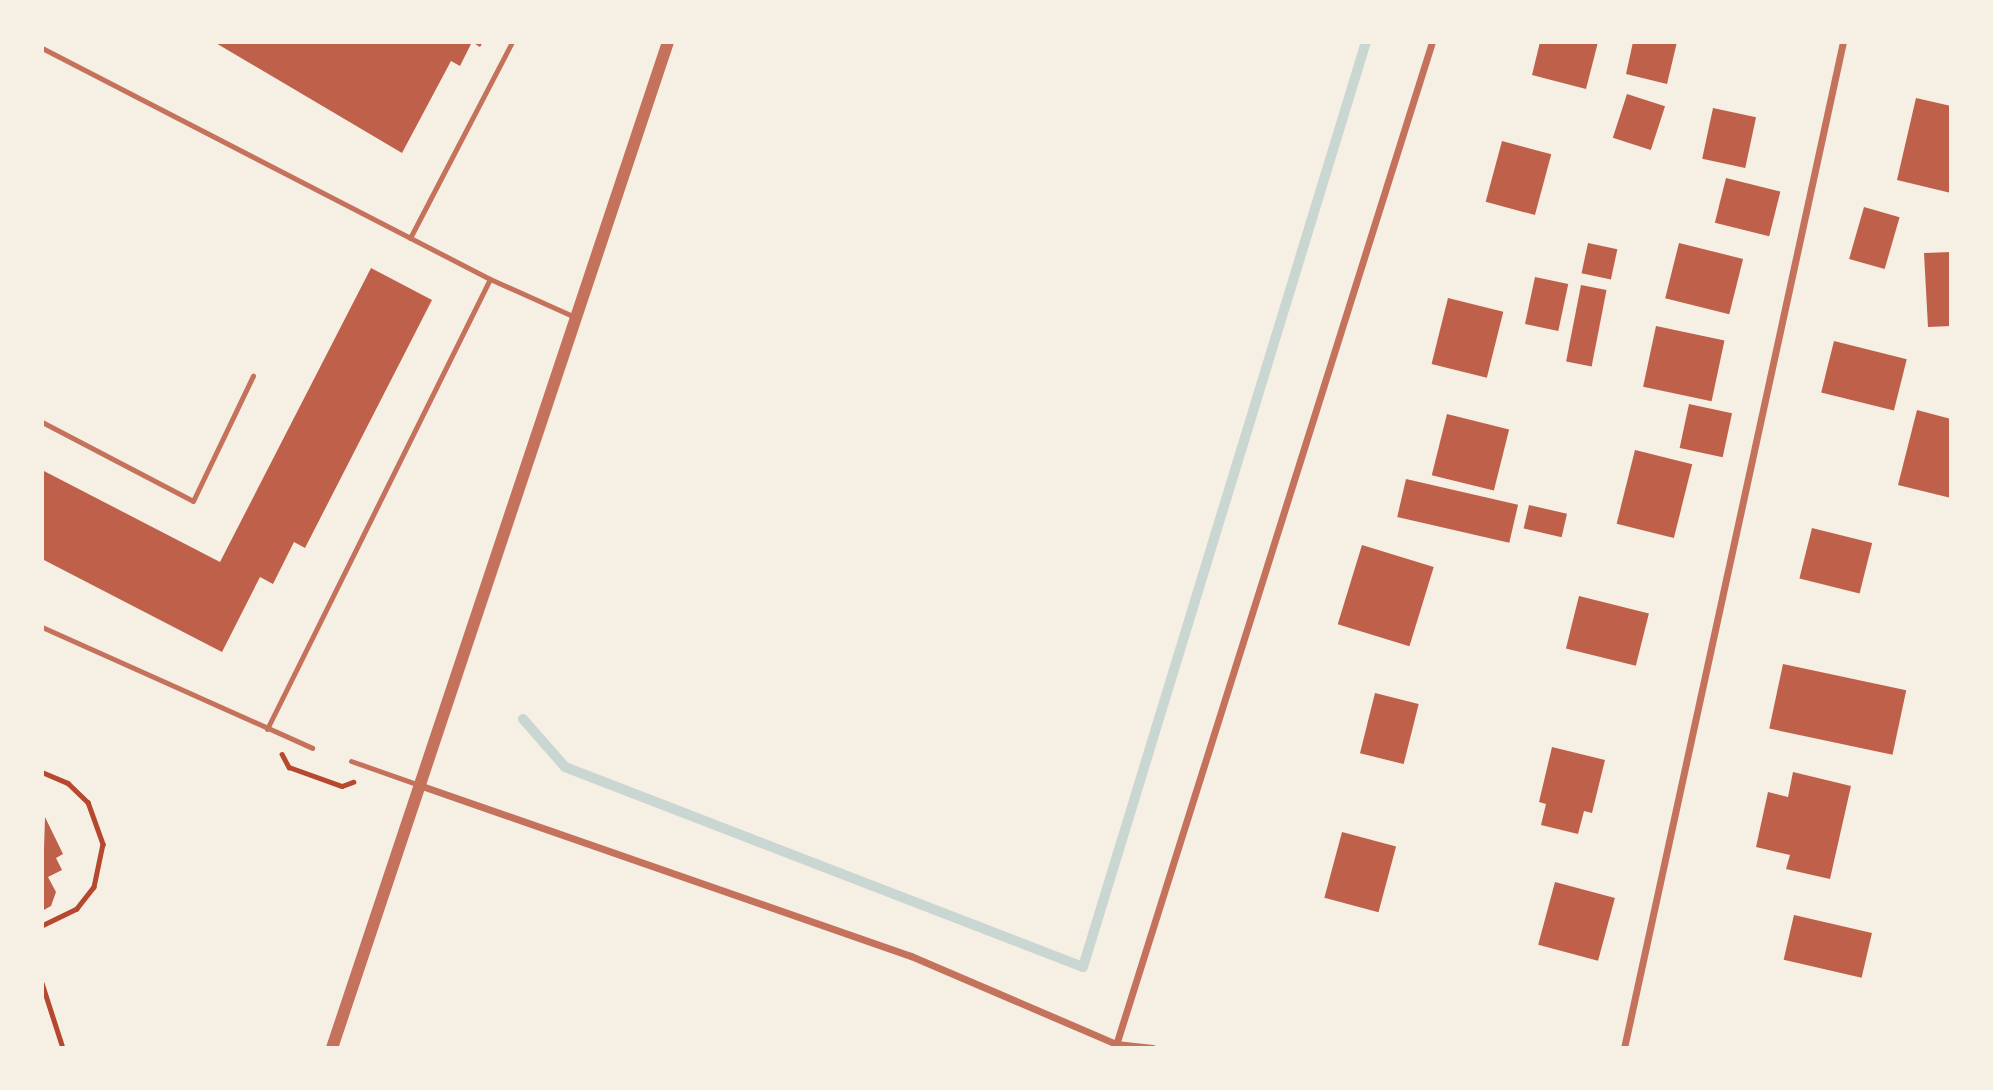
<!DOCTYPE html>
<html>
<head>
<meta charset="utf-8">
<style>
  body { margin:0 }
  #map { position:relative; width:1993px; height:1090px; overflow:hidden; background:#f6efe4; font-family:Roboto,sans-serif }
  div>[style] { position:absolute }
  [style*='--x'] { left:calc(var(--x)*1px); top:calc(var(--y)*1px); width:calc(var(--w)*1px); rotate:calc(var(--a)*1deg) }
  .stream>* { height:10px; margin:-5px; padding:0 5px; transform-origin:5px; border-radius:5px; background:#c9d6d2 }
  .building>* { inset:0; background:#bf614a; transform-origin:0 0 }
  .path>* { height:4.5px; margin:-2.25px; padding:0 2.25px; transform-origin:2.25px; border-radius:2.25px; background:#b5482f }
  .service>* { height:5px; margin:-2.5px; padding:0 2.5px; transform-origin:2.5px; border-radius:2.5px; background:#c5725c }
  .minor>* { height:7px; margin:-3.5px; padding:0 3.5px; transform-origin:3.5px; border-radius:3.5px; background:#c5725c }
  .tertiary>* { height:12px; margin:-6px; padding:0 6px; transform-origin:6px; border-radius:6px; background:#c5725c }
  span { translate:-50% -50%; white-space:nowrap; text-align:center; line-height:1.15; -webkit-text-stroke:5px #f6efe4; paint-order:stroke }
  .frame { position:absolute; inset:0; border:44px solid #f6efe4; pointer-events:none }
</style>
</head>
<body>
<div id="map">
  <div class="stream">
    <div style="--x:523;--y:719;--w:64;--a:48.8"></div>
    <div style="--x:565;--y:767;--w:555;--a:21.11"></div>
    <div style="--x:1083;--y:967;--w:967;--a:-72.99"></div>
  </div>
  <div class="building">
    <div style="clip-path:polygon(214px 42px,483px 42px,480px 47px,472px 42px,460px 66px,451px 61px,402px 153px)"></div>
    <div style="clip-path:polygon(1540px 42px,1598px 42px,1586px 89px,1532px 75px)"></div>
    <div style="clip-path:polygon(1633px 42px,1677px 42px,1667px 84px,1626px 74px)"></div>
    <div style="left:1627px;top:94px;width:40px;height:46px;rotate:18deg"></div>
    <div style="clip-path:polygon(1916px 98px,1951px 106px,1951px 193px,1897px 180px)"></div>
    <div style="left:1713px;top:108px;width:44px;height:52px;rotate:12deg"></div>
    <div style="left:1502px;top:141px;width:51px;height:63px;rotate:15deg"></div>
    <div style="left:1726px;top:178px;width:56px;height:46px;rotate:14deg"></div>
    <div style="left:1864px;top:207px;width:37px;height:54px;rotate:16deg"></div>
    <div style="left:1588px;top:243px;width:30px;height:31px;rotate:12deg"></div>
    <div style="left:1679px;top:243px;width:66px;height:57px;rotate:14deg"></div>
    <div style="clip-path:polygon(1951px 252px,1951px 326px,1928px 327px,1924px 253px)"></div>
    <div style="clip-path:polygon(371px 268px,432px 300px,305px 548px,294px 542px,273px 584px,260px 577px,222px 652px,42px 559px,42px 470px,220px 562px)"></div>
    <div style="left:1535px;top:277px;width:34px;height:48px;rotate:12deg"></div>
    <div style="left:1581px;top:285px;width:26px;height:78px;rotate:11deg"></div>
    <div style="left:1448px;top:298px;width:57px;height:68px;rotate:14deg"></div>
    <div style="left:1656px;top:326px;width:70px;height:62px;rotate:12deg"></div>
    <div style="left:1834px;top:341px;width:75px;height:53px;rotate:14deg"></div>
    <div style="left:1689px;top:404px;width:44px;height:45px;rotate:12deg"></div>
    <div style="clip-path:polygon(1917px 410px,1951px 419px,1951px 498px,1898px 485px)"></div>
    <div style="left:1447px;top:414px;width:64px;height:63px;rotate:14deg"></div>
    <div style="left:1635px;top:450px;width:59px;height:76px;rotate:14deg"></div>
    <div style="left:1406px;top:479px;width:115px;height:39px;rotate:13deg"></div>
    <div style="left:1529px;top:505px;width:39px;height:24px;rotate:13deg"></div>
    <div style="left:1812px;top:528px;width:62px;height:52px;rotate:14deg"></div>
    <div style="left:1362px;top:545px;width:75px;height:83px;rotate:17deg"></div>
    <div style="left:1579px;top:596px;width:72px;height:54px;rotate:14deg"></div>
    <div style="left:1783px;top:664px;width:126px;height:66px;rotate:12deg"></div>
    <div style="left:1375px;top:693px;width:45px;height:62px;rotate:14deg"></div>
    <div style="clip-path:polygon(1552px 747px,1605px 760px,1592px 813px,1584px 811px,1578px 834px,1541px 825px,1546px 804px,1539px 802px)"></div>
    <div style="clip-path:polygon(1793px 772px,1851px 786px,1830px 879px,1786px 869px,1790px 855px,1756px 847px,1768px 792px,1788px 797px)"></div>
    <div style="clip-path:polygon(45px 817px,63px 854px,56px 858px,62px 870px,48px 877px,56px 892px,51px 906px,42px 911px)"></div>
    <div style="left:1342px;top:832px;width:56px;height:68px;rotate:15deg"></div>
    <div style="left:1555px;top:882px;width:62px;height:65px;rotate:15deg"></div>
    <div style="left:1794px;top:915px;width:80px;height:46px;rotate:13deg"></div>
  </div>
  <div class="path">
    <div style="--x:282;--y:754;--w:15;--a:62"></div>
    <div style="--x:289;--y:767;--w:56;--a:19.7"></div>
    <div style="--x:342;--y:786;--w:12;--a:-20"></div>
    <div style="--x:42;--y:772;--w:28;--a:23"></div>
    <div style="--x:68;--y:783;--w:28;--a:44"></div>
    <div style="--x:88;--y:802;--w:45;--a:70.3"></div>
    <div style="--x:103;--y:844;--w:44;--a:101.8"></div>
    <div style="--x:94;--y:887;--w:28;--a:128"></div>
    <div style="--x:77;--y:909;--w:39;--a:154"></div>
    <div style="--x:42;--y:983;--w:68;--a:72.1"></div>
  </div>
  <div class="service">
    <div style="--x:42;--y:48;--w:504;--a:27.28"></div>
    <div style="--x:490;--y:279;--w:93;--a:24.1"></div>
    <div style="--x:410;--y:238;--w:221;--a:-62.5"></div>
    <div style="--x:42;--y:422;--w:170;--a:27.6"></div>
    <div style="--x:193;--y:501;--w:139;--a:-64.4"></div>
    <div style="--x:42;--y:627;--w:296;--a:24.1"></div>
    <div style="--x:267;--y:729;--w:502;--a:-63.64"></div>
    <div style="--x:351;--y:761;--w:72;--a:19.4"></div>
  </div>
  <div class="minor">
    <div style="--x:419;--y:785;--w:521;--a:19.17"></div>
    <div style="--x:911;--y:956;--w:223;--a:23.2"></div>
    <div style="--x:1116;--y:1044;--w:37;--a:6"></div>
    <div style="--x:1115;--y:1048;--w:1055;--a:-72.51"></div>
    <div style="--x:1624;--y:1048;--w:1030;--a:-77.72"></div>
  </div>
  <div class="tertiary">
    <div style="--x:332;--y:1048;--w:1061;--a:-71.53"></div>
  </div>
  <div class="frame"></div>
</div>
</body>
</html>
